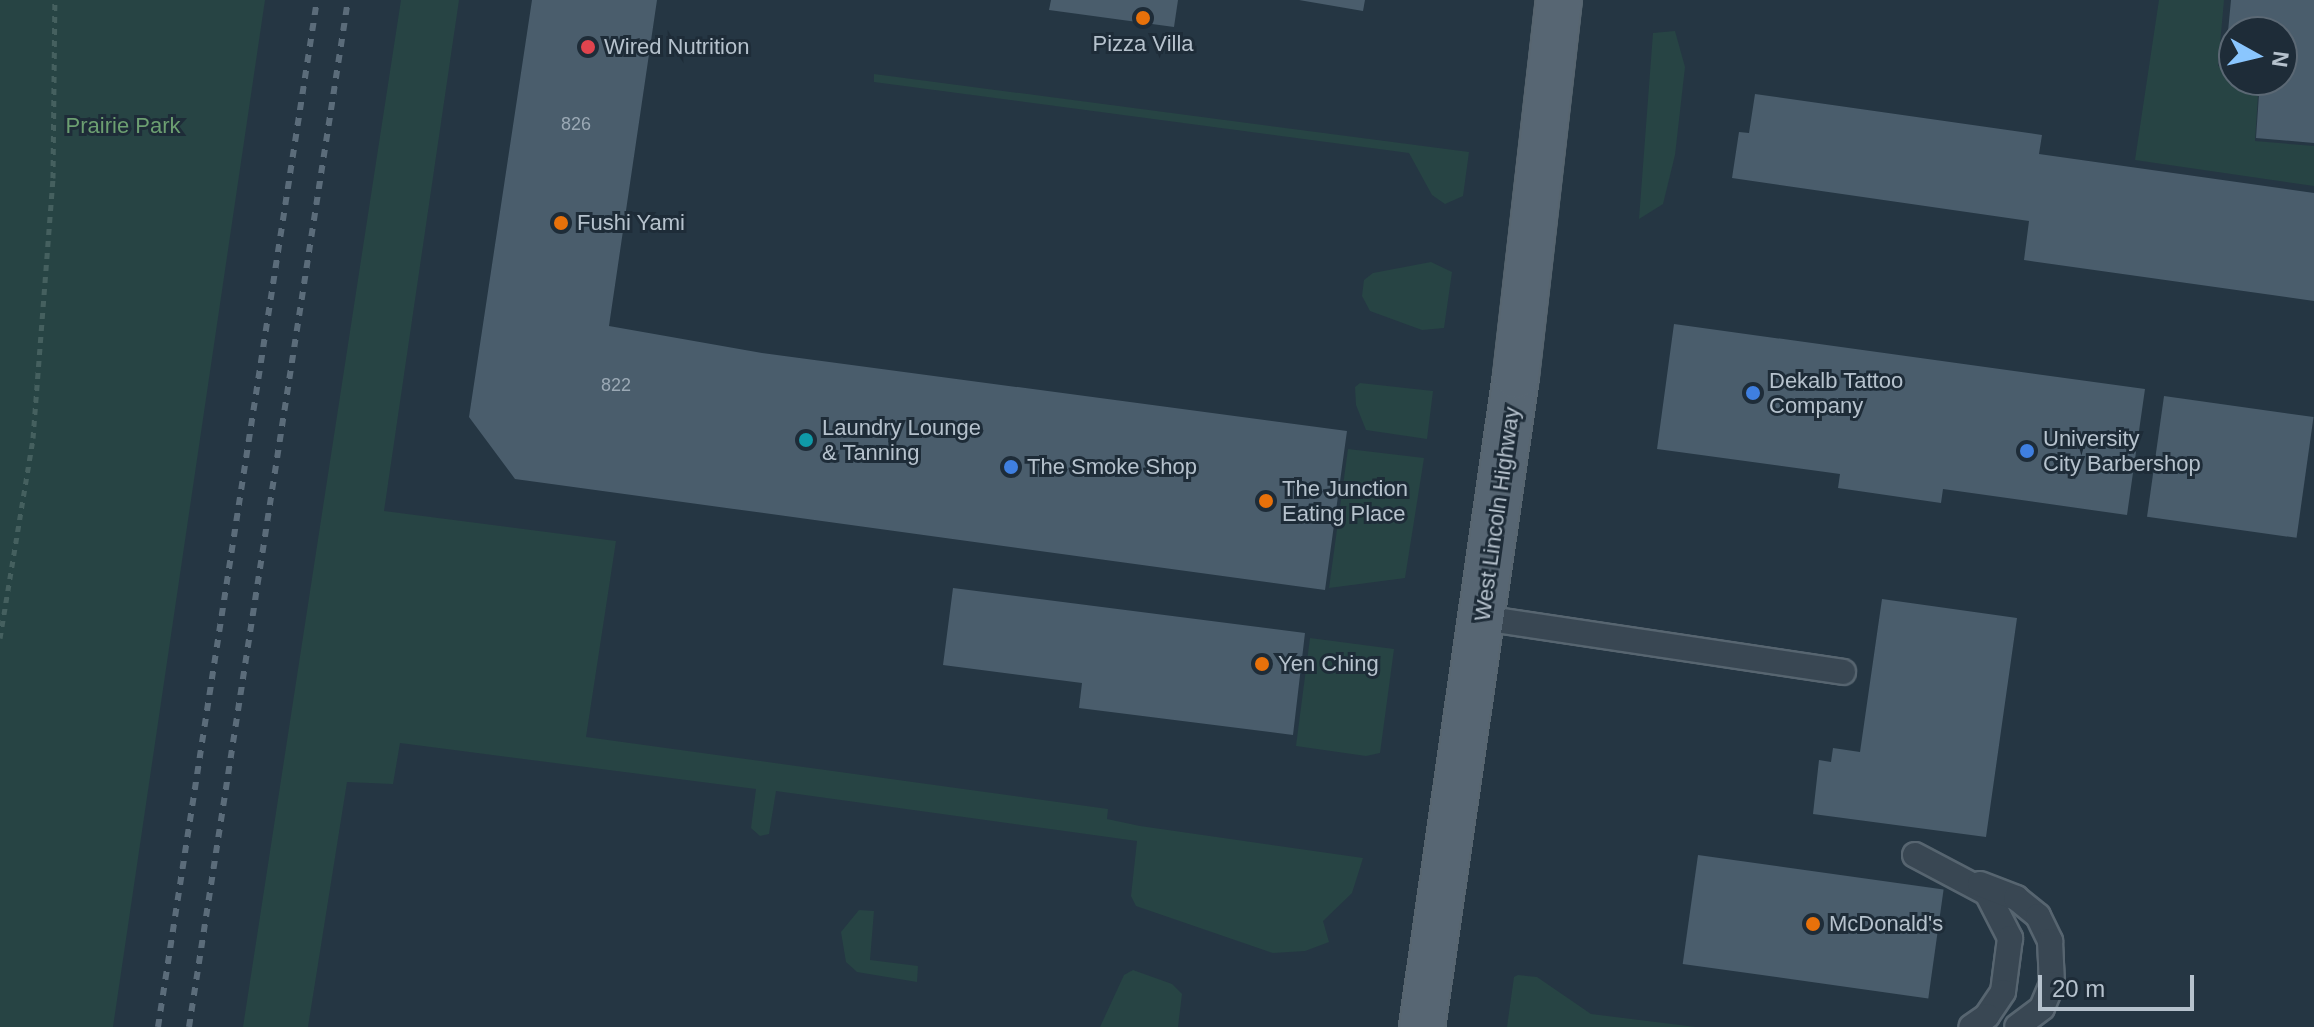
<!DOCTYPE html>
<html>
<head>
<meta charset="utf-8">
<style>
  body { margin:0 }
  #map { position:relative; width:2314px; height:1027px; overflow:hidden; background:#253643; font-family:Arial,sans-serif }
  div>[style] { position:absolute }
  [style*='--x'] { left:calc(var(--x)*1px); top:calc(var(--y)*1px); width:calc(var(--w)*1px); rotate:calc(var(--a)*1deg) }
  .green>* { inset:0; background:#274444 }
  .building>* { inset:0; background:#4a5d6c; transform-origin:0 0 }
  .path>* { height:5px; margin-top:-2.5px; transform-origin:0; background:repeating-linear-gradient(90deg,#45605f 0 6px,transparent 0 12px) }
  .roads { filter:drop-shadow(2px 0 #576570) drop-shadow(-2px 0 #576570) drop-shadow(0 2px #576570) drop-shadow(0 -2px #576570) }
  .service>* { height:24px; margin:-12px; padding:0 12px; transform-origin:12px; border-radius:12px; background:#394753 }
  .primary>* { height:44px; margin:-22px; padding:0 22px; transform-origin:22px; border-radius:22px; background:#576673 }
  .rail>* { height:6px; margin-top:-3px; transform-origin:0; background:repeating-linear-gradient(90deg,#5b6c7a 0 8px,transparent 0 16px) }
  .dots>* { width:22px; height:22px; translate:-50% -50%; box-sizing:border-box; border:4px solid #1e2c38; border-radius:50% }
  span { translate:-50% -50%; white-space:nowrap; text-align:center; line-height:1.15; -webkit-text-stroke:6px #1e2c38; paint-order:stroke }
  .number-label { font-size:18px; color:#9ba9b5 }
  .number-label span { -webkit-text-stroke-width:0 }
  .poi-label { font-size:22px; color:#b6c2cd }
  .left { translate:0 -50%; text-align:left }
  .park-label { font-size:22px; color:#6c9f71 }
  .street-label { font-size:22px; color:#b6c2cd }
  .north { position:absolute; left:2218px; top:16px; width:80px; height:80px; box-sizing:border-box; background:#1e2c38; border:2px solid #5b6874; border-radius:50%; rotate:98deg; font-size:22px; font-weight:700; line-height:32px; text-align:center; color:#b6c2cd }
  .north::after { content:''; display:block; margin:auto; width:28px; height:36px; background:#8ac6fe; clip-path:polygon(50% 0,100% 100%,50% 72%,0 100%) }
  .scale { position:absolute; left:2038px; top:975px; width:156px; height:36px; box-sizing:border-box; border:4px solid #b6c2cd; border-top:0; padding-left:10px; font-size:24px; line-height:28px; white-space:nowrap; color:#b6c2cd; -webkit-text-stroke:6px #1e2c38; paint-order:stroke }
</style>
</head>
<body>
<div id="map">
  <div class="green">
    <div style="clip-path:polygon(0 0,265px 0,113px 1027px,0 1027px)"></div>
    <div style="clip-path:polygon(401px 0,459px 0,384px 511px,616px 541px,586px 737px,1108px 809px,1107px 819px,1140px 826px,1363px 858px,1352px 893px,1323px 921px,1329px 942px,1305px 951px,1273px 953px,1136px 906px,1131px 896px,1137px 841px,776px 791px,769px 834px,760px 836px,751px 828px,756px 789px,400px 743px,393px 784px,347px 782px,308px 1027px,243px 1027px)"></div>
    <div style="clip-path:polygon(2159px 0,2224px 0,2218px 66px,2234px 68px,2234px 80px,2259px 80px,2255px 141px,2314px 146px,2314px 186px,2135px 160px)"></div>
    <div style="clip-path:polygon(1675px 31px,1685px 67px,1675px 155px,1663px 204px,1639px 219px,1653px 33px)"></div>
    <div style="clip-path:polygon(874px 74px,1469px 152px,1463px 196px,1445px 204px,1432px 195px,1409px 153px,874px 82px)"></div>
    <div style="clip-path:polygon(1431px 262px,1452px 272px,1444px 328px,1422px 330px,1370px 311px,1362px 296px,1364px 280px,1373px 273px)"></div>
    <div style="clip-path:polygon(1360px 383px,1433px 391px,1427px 439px,1366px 430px,1356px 405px,1355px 387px)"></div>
    <div style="clip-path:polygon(1348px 449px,1424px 458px,1405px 578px,1329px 588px)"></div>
    <div style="clip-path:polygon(1310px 638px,1394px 649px,1380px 753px,1366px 756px,1296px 746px)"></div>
    <div style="clip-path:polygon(859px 910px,874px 911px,870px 960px,918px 966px,917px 982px,857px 972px,846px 962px,841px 932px)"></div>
    <div style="clip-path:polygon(1133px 970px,1172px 984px,1182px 994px,1178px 1027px,1100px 1027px,1124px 975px)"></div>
    <div style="clip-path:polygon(1518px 975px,1537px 977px,1591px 1014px,1696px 1027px,1507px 1027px,1514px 977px)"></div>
  </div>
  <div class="building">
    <div style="clip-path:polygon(532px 0,657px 0,609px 326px,762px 353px,1347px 431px,1325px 590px,515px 479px,469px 417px)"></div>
    <div style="clip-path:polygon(1051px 0,1178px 0,1174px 27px,1049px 10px)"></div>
    <div style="clip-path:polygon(1299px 0,1365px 0,1363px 11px)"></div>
    <div style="clip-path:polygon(2231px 0,2314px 0,2314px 143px,2256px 138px,2260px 80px,2282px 80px,2282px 32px,2234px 32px,2234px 64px,2225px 63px)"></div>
    <div style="clip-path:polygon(1755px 94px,2042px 135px,2039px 154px,2314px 193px,2314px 301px,2024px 260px,2029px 221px,1732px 178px,1739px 132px,1749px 133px)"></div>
    <div style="clip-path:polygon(1674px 324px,2145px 389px,2127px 515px,1943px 489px,1941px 503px,1838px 488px,1840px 474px,1657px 449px)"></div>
    <div style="left:2164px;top:396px;width:151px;height:122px;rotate:8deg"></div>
    <div style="clip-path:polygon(953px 588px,1305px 633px,1293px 735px,1079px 708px,1082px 683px,943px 665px)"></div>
    <div style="clip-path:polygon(1882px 599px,2017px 618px,1986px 837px,1813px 814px,1819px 760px,1831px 762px,1833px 748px,1860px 752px)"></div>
    <div style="left:1698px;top:855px;width:248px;height:110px;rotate:8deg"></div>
  </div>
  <div class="path">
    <div style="--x:0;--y:638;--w:203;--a:-80.6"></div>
    <div style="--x:33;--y:438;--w:261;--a:-85.6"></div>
    <div style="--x:53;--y:178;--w:178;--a:-89.4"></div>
  </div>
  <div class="roads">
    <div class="service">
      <div style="--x:1482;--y:618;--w:365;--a:8.5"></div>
      <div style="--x:1915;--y:855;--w:81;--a:27.8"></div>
      <div style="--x:1987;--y:893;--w:51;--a:62.9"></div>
      <div style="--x:2010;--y:938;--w:54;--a:97.4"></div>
      <div style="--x:2003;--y:992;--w:29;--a:124"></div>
      <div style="--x:1987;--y:1016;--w:19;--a:145"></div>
      <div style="--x:1980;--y:884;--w:39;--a:21"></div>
      <div style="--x:2016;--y:898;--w:28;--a:39"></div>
      <div style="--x:2038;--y:916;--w:28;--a:64"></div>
      <div style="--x:2050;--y:941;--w:43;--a:87.3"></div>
      <div style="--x:2052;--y:984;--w:26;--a:113"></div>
      <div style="--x:2042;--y:1008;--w:31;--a:143"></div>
    </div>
    <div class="primary">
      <div style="--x:1422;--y:1027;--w:658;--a:-81.78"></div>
      <div style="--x:1516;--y:376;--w:378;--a:-83.5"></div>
    </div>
  </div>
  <div class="rail">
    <div style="--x:158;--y:1027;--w:1039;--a:-81.2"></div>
    <div style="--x:189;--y:1027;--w:1039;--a:-81.2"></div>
  </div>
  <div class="dots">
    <div style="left:1143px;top:18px;background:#e8710a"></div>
    <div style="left:588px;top:47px;background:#e0444e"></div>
    <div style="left:561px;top:223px;background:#e8710a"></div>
    <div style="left:1753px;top:393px;background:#3f7fe0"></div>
    <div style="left:806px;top:440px;background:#0f9aa8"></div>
    <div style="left:2027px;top:451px;background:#3f7fe0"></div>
    <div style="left:1011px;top:467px;background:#3f7fe0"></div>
    <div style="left:1266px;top:501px;background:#e8710a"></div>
    <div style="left:1262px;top:664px;background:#e8710a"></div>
    <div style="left:1813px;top:924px;background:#e8710a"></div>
  </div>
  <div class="number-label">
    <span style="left:576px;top:124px">826</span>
    <span style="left:616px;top:385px">822</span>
  </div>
  <div class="poi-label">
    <span style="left:1143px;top:44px">Pizza Villa</span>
    <span class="left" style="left:604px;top:47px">Wired Nutrition</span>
    <span class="left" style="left:577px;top:223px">Fushi Yami</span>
    <span class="left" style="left:1769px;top:393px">Dekalb Tattoo<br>Company</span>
    <span class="left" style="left:822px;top:440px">Laundry Lounge<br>&amp; Tanning</span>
    <span class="left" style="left:2043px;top:451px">University<br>City Barbershop</span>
    <span class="left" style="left:1027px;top:467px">The Smoke Shop</span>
    <span class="left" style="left:1282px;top:501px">The Junction<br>Eating Place</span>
    <span class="left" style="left:1278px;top:664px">Yen Ching</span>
    <span class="left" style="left:1829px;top:924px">McDonald's</span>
  </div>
  <div class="park-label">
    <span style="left:123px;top:126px">Prairie Park</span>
  </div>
  <div class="street-label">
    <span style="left:1497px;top:514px;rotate:-82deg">West Lincoln Highway</span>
  </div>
  <div class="north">N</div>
  <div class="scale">20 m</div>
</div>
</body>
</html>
